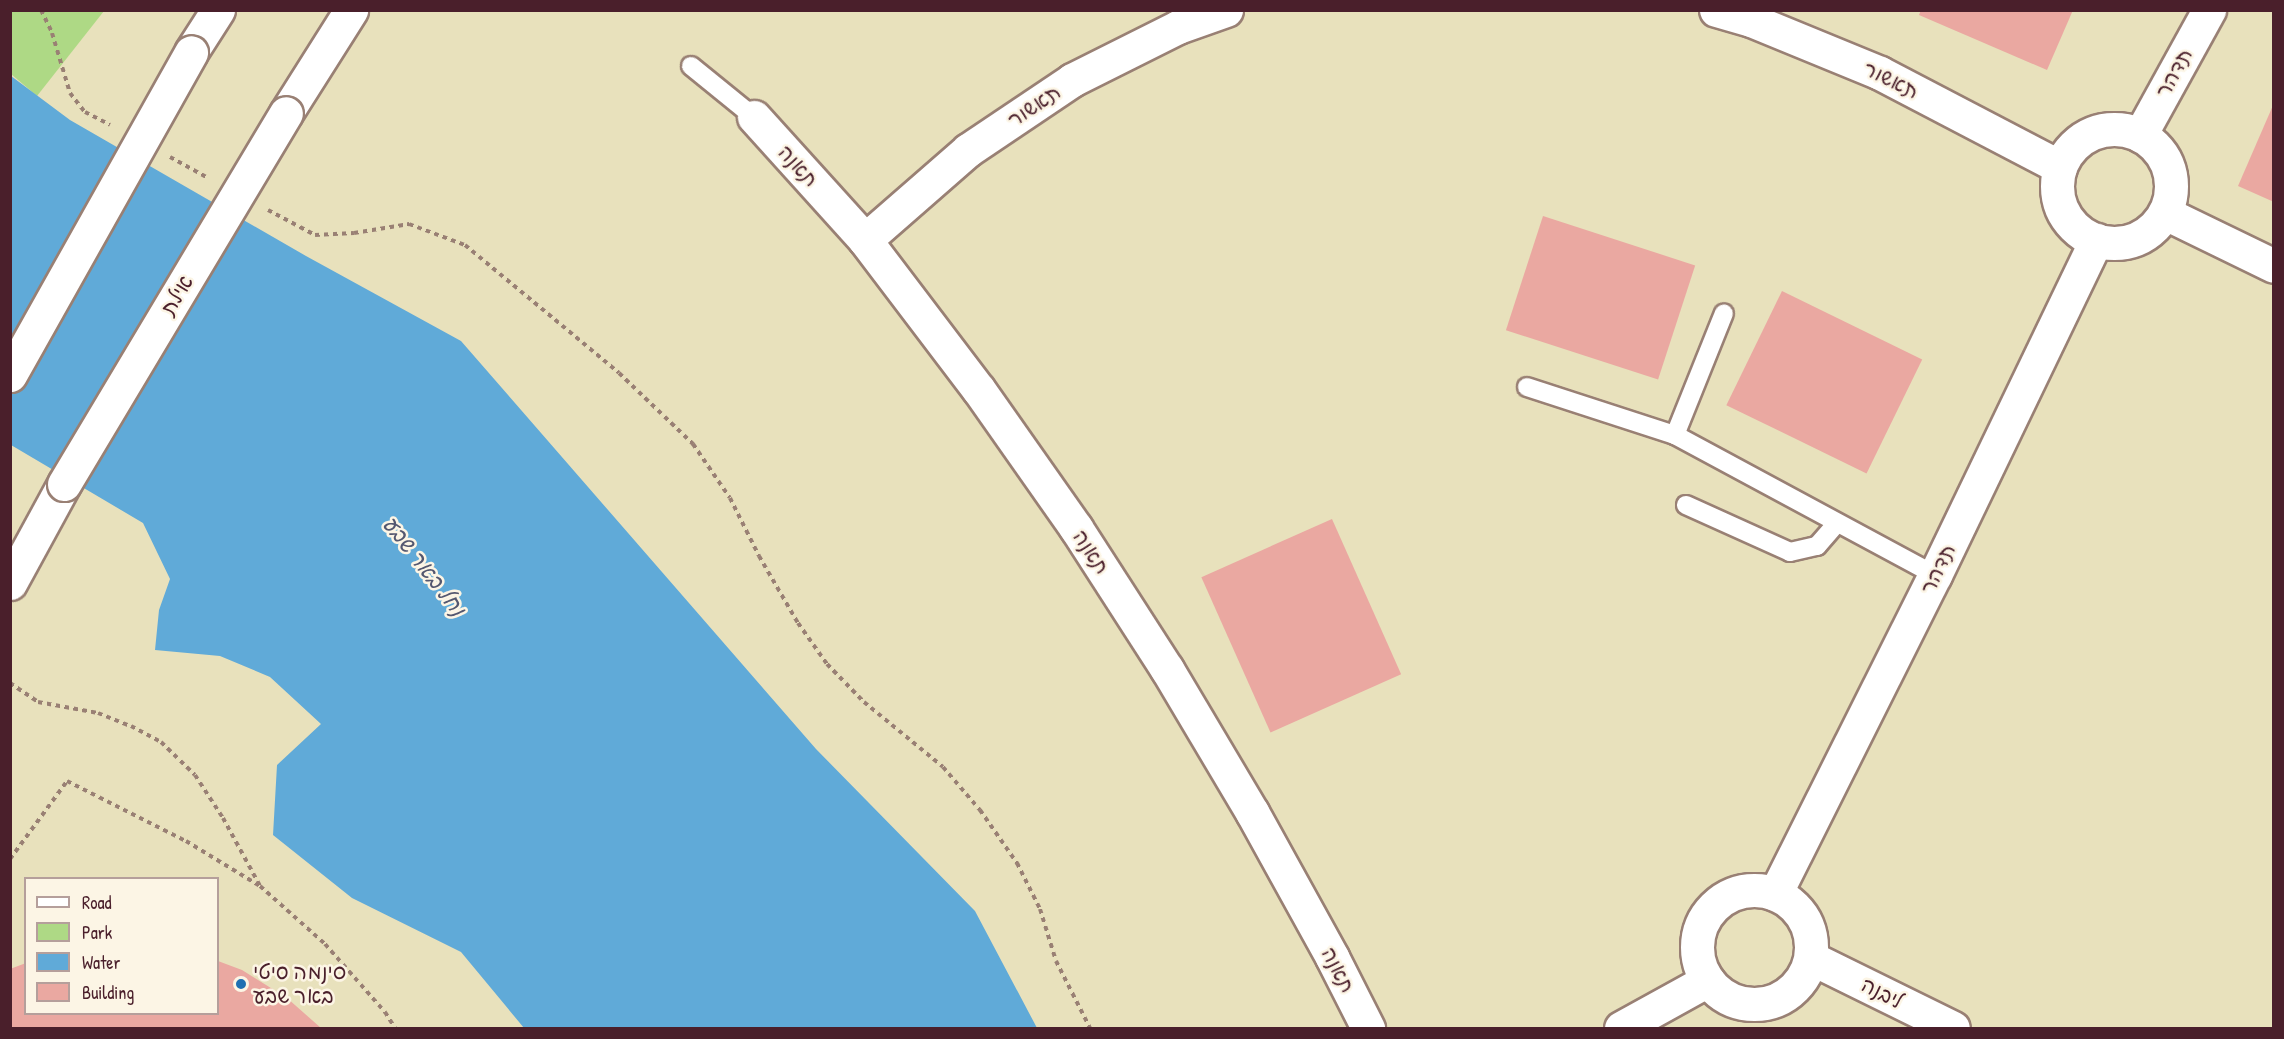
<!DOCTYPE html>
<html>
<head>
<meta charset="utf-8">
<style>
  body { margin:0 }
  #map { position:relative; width:2284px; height:1039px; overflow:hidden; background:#e8e1bc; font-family:"Patrick Hand","Playpen Sans Hebrew",sans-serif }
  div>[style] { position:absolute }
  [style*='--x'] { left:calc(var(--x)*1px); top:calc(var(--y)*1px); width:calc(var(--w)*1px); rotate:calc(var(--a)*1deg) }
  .green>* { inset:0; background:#aed985 }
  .water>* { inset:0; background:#60aad8 }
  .building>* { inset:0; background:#eaa8a1; transform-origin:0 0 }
  .path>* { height:4px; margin-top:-2px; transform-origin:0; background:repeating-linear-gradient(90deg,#998074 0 4.5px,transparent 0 9px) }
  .roads { filter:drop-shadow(2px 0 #998074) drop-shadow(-2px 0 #998074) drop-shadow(0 2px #998074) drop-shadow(0 -2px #998074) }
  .service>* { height:18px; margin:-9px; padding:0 9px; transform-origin:9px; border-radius:9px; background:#fff }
  .minor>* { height:33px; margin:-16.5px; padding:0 16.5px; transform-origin:16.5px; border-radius:16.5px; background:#fff }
  .tertiary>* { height:33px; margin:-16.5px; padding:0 16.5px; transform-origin:16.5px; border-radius:16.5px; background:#fff }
  .tertiary>.ring { margin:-16.5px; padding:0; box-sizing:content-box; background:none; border:33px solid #fff; border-radius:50% }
  .trunk>* { height:33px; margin:-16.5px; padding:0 16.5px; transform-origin:16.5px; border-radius:16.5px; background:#fff }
  .bridges { filter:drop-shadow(2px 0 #998074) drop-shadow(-2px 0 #998074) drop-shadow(0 2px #998074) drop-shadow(0 -2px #998074) }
  .trunk-bridge>* { height:33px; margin:-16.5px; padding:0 16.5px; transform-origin:16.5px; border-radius:16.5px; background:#fff }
  .dots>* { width:16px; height:16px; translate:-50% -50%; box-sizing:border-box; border:3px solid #fcf5e5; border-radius:50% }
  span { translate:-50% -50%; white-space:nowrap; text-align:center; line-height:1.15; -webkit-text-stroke:5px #fcf5e5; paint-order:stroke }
  .street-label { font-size:21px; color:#4a1f2b }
  .poi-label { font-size:21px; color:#4a1f2b }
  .left { translate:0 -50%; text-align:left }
  .water-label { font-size:22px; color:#535770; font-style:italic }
  .frame { position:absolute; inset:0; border:12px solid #4a1f2b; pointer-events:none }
  .legend { position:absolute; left:24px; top:877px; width:195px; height:138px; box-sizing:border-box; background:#fcf5e5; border:2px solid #b59f9b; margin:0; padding:8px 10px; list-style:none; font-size:18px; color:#4a1f2b }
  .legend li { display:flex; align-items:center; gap:12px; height:30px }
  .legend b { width:30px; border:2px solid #b59f9b }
</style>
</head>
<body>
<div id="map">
  <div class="green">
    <div style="clip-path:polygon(10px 11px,104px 11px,37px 96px,11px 74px)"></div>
  </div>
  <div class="water">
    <div style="clip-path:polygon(11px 76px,70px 120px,306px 256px,461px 341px,816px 749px,975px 911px,1037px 1028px,524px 1028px,461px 952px,352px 898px,273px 835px,277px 765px,321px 724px,270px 677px,220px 656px,155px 650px,159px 610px,170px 579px,143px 523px,11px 445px)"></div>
  </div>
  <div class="building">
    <div style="clip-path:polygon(1921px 10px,2073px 10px,2047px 70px,1919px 15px)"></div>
    <div style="clip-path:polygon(2274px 103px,2274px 202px,2238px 186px)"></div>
    <div style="left:1543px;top:216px;width:160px;height:120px;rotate:18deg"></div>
    <div style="left:1782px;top:291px;width:156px;height:127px;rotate:26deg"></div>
    <div style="left:1332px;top:519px;width:170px;height:143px;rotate:66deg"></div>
    <div style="clip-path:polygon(218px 961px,242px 970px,287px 998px,321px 1028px,10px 1028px,10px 969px,26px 963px,26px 1014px,218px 1014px)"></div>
  </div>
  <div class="path">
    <div style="--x:41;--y:10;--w:25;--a:64"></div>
    <div style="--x:52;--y:33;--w:63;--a:73.3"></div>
    <div style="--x:70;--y:93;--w:24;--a:52"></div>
    <div style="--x:85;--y:112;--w:28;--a:27"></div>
    <div style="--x:170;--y:157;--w:43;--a:28.9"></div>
    <div style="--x:268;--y:210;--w:53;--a:28"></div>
    <div style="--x:315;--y:235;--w:39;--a:-3"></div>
    <div style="--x:354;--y:233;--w:56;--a:-9.3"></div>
    <div style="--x:409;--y:224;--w:60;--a:20.6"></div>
    <div style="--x:465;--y:245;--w:200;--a:39.7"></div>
    <div style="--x:619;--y:373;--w:103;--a:43.8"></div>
    <div style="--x:693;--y:444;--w:65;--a:55.6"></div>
    <div style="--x:730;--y:498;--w:65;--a:63.4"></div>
    <div style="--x:759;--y:556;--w:78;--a:59.8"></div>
    <div style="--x:798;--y:623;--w:50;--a:54.7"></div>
    <div style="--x:827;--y:664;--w:53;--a:45.8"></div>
    <div style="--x:864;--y:702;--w:102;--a:39.4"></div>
    <div style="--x:943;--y:767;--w:57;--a:49.3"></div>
    <div style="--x:980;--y:810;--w:65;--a:55.1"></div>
    <div style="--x:1017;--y:863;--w:51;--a:63.4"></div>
    <div style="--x:1040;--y:909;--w:54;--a:72.9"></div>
    <div style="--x:1056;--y:961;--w:75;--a:63.1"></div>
    <div style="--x:10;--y:683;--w:34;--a:34"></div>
    <div style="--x:38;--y:702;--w:61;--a:10.4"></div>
    <div style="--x:98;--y:713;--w:35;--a:22"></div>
    <div style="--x:131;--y:726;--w:34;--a:28"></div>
    <div style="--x:161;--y:742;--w:47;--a:44.1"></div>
    <div style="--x:195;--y:775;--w:51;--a:56.9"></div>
    <div style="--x:223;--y:818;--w:77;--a:61.4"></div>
    <div style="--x:10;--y:859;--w:97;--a:-53.8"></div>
    <div style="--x:67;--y:781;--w:133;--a:26.8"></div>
    <div style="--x:186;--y:841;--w:87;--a:31.3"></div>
    <div style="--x:260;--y:886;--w:87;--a:41.7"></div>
    <div style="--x:325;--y:944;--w:91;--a:48.6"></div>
    <div style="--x:385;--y:1012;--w:19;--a:58"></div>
  </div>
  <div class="roads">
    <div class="service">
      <div style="--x:691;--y:66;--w:81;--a:39"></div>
      <div style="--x:1527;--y:387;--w:156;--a:18"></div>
      <div style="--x:1675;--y:435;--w:295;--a:28.3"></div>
      <div style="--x:1675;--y:435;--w:131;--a:-68.1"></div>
      <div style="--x:1686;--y:505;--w:114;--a:24.3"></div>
      <div style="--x:1790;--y:552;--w:28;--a:-13"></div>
      <div style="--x:1817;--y:546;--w:30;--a:-49"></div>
    </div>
    <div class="minor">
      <div style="--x:1716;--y:10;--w:36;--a:16"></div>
      <div style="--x:1751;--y:20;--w:139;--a:22.3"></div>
      <div style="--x:1880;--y:73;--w:203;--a:27.6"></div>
      <div style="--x:754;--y:117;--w:166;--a:47.9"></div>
      <div style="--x:865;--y:240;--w:188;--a:52.8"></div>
      <div style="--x:979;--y:390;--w:169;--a:54.9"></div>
      <div style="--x:1076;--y:528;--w:168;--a:57.2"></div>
      <div style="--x:1167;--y:669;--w:166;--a:59.3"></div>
      <div style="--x:1252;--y:812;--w:166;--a:61.1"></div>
      <div style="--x:1332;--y:957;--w:80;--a:63.1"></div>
      <div style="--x:2165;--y:213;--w:121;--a:25.9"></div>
      <div style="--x:865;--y:240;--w:137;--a:-41.1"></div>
      <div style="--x:968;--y:150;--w:125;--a:-33.9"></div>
      <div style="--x:1072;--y:80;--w:119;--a:-26.6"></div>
      <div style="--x:1178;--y:27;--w:51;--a:-19.5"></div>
    </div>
    <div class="tertiary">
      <div class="ring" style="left:2057px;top:129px;width:81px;height:81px"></div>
      <div style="--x:2140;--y:135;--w:143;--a:-61.1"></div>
      <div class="ring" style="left:1697px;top:890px;width:81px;height:81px"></div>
      <div style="--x:1775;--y:894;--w:357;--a:-63.4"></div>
      <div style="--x:1935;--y:575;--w:372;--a:-64.3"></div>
      <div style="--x:1811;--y:958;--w:158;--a:26.2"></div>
      <div style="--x:1621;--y:1028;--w:99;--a:-28.9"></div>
    </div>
    <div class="trunk">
      <div style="--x:191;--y:52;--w:50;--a:-57.3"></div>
      <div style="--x:286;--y:113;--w:122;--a:-57.7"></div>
      <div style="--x:10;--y:583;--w:113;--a:-61.4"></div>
    </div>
  </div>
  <div class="bridges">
    <div class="trunk-bridge">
      <div style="--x:10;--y:375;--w:370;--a:-60.7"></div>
      <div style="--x:64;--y:484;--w:432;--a:-59.1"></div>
    </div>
  </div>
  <div class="dots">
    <div style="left:241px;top:984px;background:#1f6fb2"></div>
  </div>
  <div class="street-label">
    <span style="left:2174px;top:73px;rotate:-61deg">תדהר</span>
    <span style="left:1891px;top:80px;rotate:26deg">תאשור</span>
    <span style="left:1034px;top:106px;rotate:-34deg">תאשור</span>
    <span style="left:798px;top:166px;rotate:48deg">תאנה</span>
    <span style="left:177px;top:295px;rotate:-59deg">אילת</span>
    <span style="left:1091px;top:552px;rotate:57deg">תאנה</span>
    <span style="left:1938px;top:569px;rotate:-64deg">תדהר</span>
    <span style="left:1338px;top:970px;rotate:63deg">תאנה</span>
    <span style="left:1882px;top:993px;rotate:27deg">ליבנה</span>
  </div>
  <div class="poi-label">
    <span class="left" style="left:253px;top:984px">סינמה סיטי<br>באר שבע</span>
  </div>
  <div class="water-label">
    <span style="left:424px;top:566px;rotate:52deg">נחל באר שבע</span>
  </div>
  <div class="frame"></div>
  <ul class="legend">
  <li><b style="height:8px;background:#fff"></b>Road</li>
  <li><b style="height:16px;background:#aed985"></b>Park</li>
  <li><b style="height:16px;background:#60aad8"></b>Water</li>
  <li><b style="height:16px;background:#eaa8a1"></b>Building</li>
  </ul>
</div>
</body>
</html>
